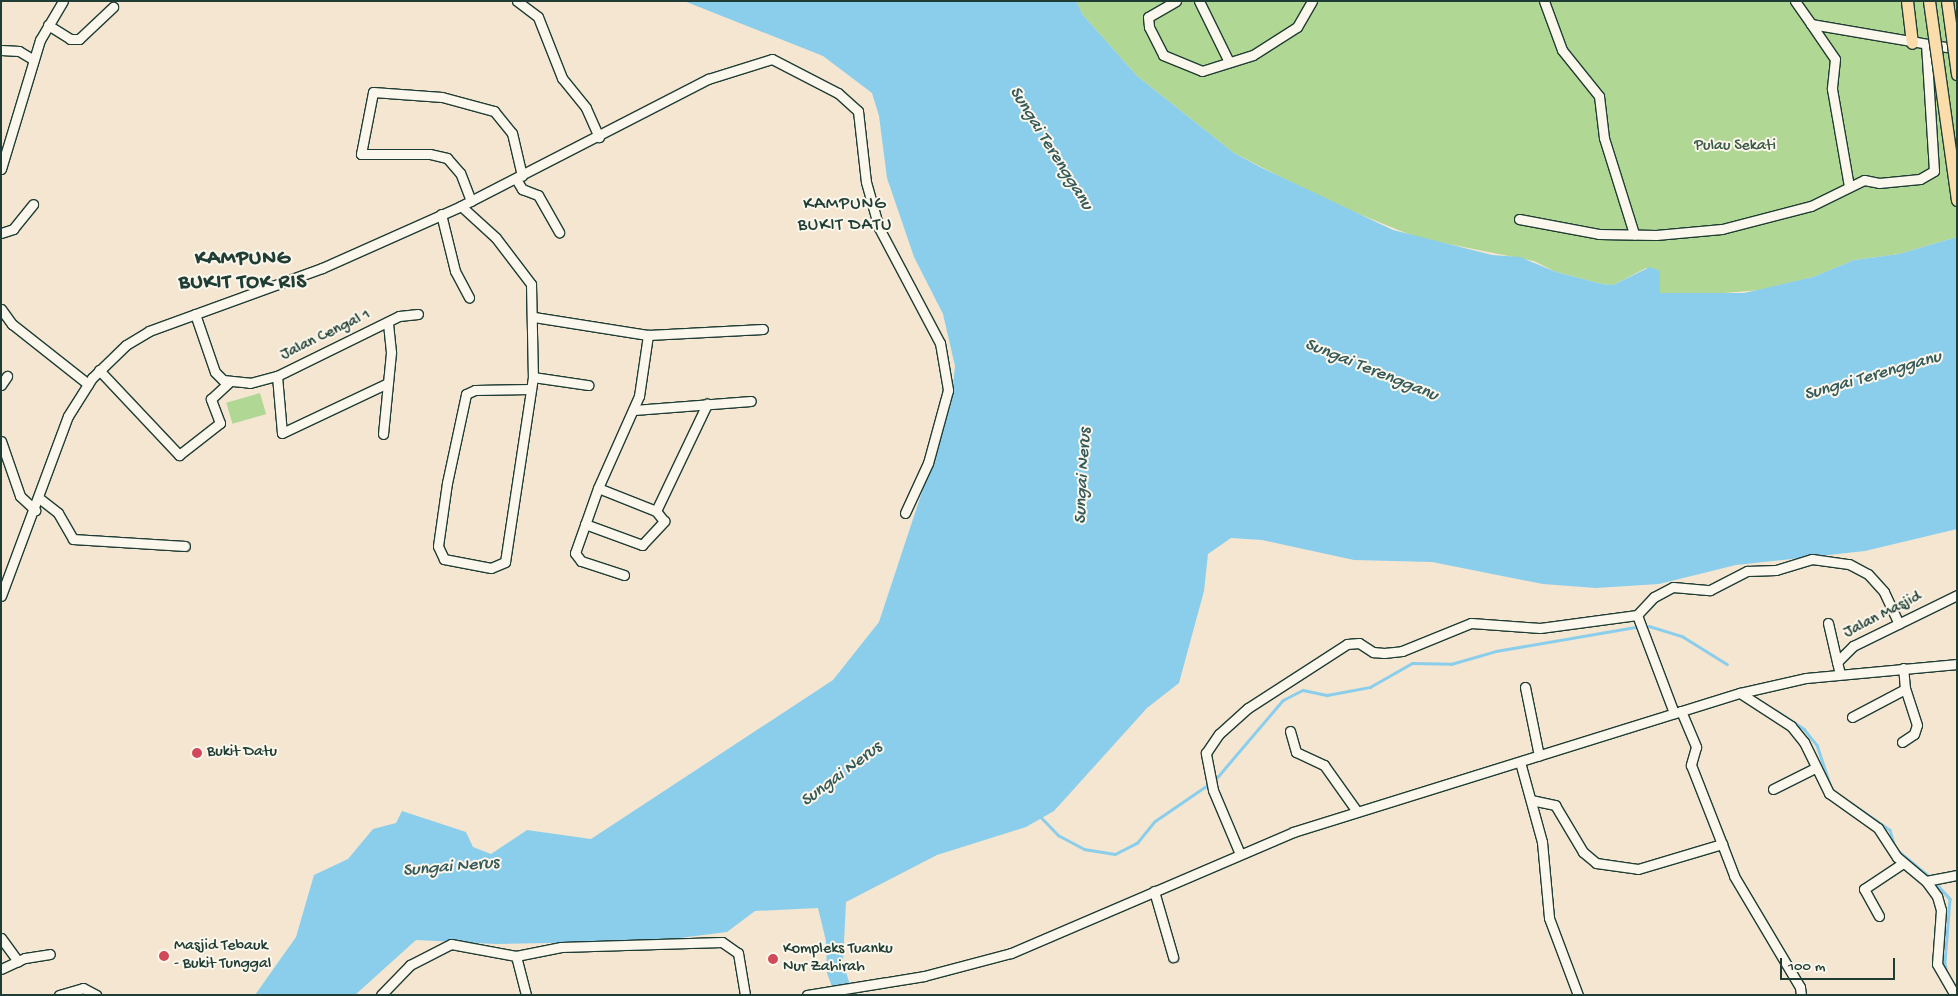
<!DOCTYPE html>
<html>
<head>
<meta charset="utf-8">
<style>
  body { margin:0 }
  #map { position:relative; width:1958px; height:996px; overflow:hidden; background:#f4e6d1; font-family:"Gochi Hand",sans-serif }
  div>[style] { position:absolute }
  [style*='--x'] { left:calc(var(--x)*1px); top:calc(var(--y)*1px); width:calc(var(--w)*1px); rotate:calc(var(--a)*1deg) }
  .green>* { inset:0; background:#b0d793; transform-origin:0 0 }
  .water>* { inset:0; background:#8bceec }
  .stream>* { height:2.5px; margin:-1.25px; padding:0 1.25px; transform-origin:1.25px; border-radius:1.25px; background:#8bceec }
  .roads { filter:drop-shadow(1px 0 #1f3d34) drop-shadow(-1px 0 #1f3d34) drop-shadow(0 1px #1f3d34) drop-shadow(0 -1px #1f3d34) }
  .minor>* { height:9px; margin:-4.5px; padding:0 4.5px; transform-origin:4.5px; border-radius:4.5px; background:#fbf7ec }
  .major>* { height:11px; margin:-5.5px; padding:0 5.5px; transform-origin:5.5px; border-radius:5.5px; background:#faddab }
  .bridges { filter:drop-shadow(1px 0 #1f3d34) drop-shadow(-1px 0 #1f3d34) drop-shadow(0 1px #1f3d34) drop-shadow(0 -1px #1f3d34) }
  .major-bridge>* { height:11px; margin:-5.5px; padding:0 5.5px; transform-origin:5.5px; border-radius:5.5px; background:#faddab }
  .dots>* { width:14px; height:14px; translate:-50% -50%; box-sizing:border-box; border:2px solid #fbf7ec; border-radius:50% }
  span { translate:-50% -50%; white-space:nowrap; text-align:center; line-height:1.15; -webkit-text-stroke:4px #fbf7ec; paint-order:stroke }
  .park-label { font-size:16px; color:#3c5c47 }
  .street-label { font-size:16px; color:#1f3d34 }
  .poi-label { font-size:16px; color:#1f3d34 }
  .left { translate:0 -50%; text-align:left }
  .water-label { font-size:18px; color:#355a59; font-style:italic }
  .neighbourhood-label { font-size:18px; color:#1f3d34; letter-spacing:1px }
  .district-label { font-size:21px; color:#1f3d34; font-weight:700; letter-spacing:1px }
  .frame { position:absolute; inset:0; border:2px solid #1f3d34; pointer-events:none }
  .scale { position:absolute; left:1780px; top:958px; width:115px; height:22px; box-sizing:border-box; border:2px solid #1f3d34; border-top:0; padding-left:6px; font-size:15px; line-height:18px; white-space:nowrap; color:#1f3d34; -webkit-text-stroke:4px #fbf7ec; paint-order:stroke }
</style>
</head>
<body>
<div id="map">
  <div class="green">
    <div style="clip-path:polygon(1076px 1px,1957px 1px,1957px 237px,1899px 254px,1854px 260px,1813px 277px,1760px 290px,1700px 295px,1660px 293px,1660px 276px,1646px 268px,1613px 285px,1602px 284px,1556px 272px,1534px 261px,1418px 238px,1330px 202px,1234px 153px,1137px 76px,1083px 15px)"></div>
    <div style="left:260px;top:393px;width:22px;height:35px;rotate:74deg"></div>
  </div>
  <div class="water">
    <div style="clip-path:polygon(684px 1px,1076px 1px,1083px 15px,1137px 76px,1234px 153px,1260px 167px,1393px 230px,1492px 255px,1520px 257px,1556px 272px,1602px 284px,1613px 285px,1650px 267px,1660px 271px,1660px 293px,1744px 293px,1813px 277px,1854px 260px,1899px 254px,1957px 237px,1957px 529px,1865px 551px,1736px 565px,1659px 584px,1596px 588px,1543px 584px,1432px 562px,1354px 560px,1262px 540px,1231px 538px,1208px 554px,1204px 591px,1179px 683px,1147px 708px,1054px 811px,1026px 827px,937px 855px,846px 902px,843px 962px,853px 995px,835px 995px,827px 973px,826px 941px,818px 908px,755px 911px,727px 932px,656px 941px,497px 944px,416px 940px,355px 995px,255px 995px,296px 937px,314px 875px,348px 859px,373px 829px,396px 823px,402px 811px,466px 832px,473px 847px,491px 854px,527px 830px,591px 839px,833px 680px,879px 622px,951px 404px,955px 366px,943px 314px,914px 257px,887px 178px,879px 116px,872px 93px,823px 56px)"></div>
  </div>
  <div class="stream">
    <div style="--x:1649;--y:626;--w:34;--a:17"></div>
    <div style="--x:1682;--y:636;--w:53;--a:31.9"></div>
    <div style="--x:1775;--y:710;--w:35;--a:33"></div>
    <div style="--x:1804;--y:729;--w:21;--a:51"></div>
    <div style="--x:1817;--y:745;--w:47;--a:71.6"></div>
    <div style="--x:1214;--y:781;--w:106;--a:-49.6"></div>
    <div style="--x:1283;--y:700;--w:22;--a:-27"></div>
    <div style="--x:1303;--y:690;--w:25;--a:12"></div>
    <div style="--x:1327;--y:695;--w:44;--a:-10.5"></div>
    <div style="--x:1370;--y:687;--w:48;--a:-29.7"></div>
    <div style="--x:1412;--y:663;--w:39;--a:1"></div>
    <div style="--x:1451;--y:664;--w:47;--a:-16.1"></div>
    <div style="--x:1496;--y:651;--w:141;--a:-9.8"></div>
    <div style="--x:1851;--y:803;--w:47;--a:34.7"></div>
    <div style="--x:1890;--y:830;--w:15;--a:74"></div>
    <div style="--x:1039;--y:815;--w:28;--a:46"></div>
    <div style="--x:1058;--y:835;--w:30;--a:28"></div>
    <div style="--x:1084;--y:849;--w:31;--a:9"></div>
    <div style="--x:1115;--y:854;--w:25;--a:-27"></div>
    <div style="--x:1137;--y:843;--w:28;--a:-51"></div>
    <div style="--x:1155;--y:821;--w:65;--a:-34.4"></div>
    <div style="--x:1896;--y:849;--w:44;--a:39.5"></div>
    <div style="--x:1934;--y:881;--w:24;--a:48"></div>
    <div style="--x:1950;--y:899;--w:64;--a:94.5"></div>
    <div style="--x:1945;--y:963;--w:11;--a:80"></div>
    <div style="--x:1950;--y:979;--w:11;--a:49"></div>
  </div>
  <div class="roads">
    <div class="minor">
      <div style="--x:517;--y:1;--w:26;--a:37"></div>
      <div style="--x:538;--y:17;--w:66;--a:68.5"></div>
      <div style="--x:562;--y:78;--w:38;--a:51"></div>
      <div style="--x:586;--y:108;--w:32;--a:66"></div>
      <div style="--x:1176;--y:1;--w:32;--a:150"></div>
      <div style="--x:1148;--y:17;--w:10;--a:84"></div>
      <div style="--x:1149;--y:27;--w:31;--a:63"></div>
      <div style="--x:1163;--y:55;--w:42;--a:22.3"></div>
      <div style="--x:1202;--y:71;--w:53;--a:-17.4"></div>
      <div style="--x:1253;--y:55;--w:52;--a:-32.5"></div>
      <div style="--x:1297;--y:27;--w:30;--a:-60"></div>
      <div style="--x:1199;--y:1;--w:68;--a:63.8"></div>
      <div style="--x:1544;--y:1;--w:52;--a:69.8"></div>
      <div style="--x:1562;--y:50;--w:59;--a:51.2"></div>
      <div style="--x:1599;--y:96;--w:42;--a:83.2"></div>
      <div style="--x:1604;--y:138;--w:101;--a:72.6"></div>
      <div style="--x:1795;--y:1;--w:28;--a:55"></div>
      <div style="--x:1811;--y:24;--w:148;--a:9.7"></div>
      <div style="--x:1811;--y:24;--w:42;--a:55.6"></div>
      <div style="--x:1835;--y:59;--w:30;--a:96"></div>
      <div style="--x:1832;--y:89;--w:98;--a:80.1"></div>
      <div style="--x:48;--y:25;--w:26;--a:32"></div>
      <div style="--x:70;--y:39;--w:9;--a:0"></div>
      <div style="--x:79;--y:39;--w:47;--a:-43.3"></div>
      <div style="--x:1;--y:50;--w:18;--a:3"></div>
      <div style="--x:19;--y:51;--w:17;--a:31"></div>
      <div style="--x:1;--y:169;--w:135;--a:-73.2"></div>
      <div style="--x:40;--y:40;--w:45;--a:-59.5"></div>
      <div style="--x:516;--y:179;--w:12;--a:59"></div>
      <div style="--x:522;--y:189;--w:17;--a:21"></div>
      <div style="--x:538;--y:195;--w:43;--a:60.4"></div>
      <div style="--x:471;--y:201;--w:30;--a:-111"></div>
      <div style="--x:460;--y:173;--w:20;--a:-131"></div>
      <div style="--x:447;--y:158;--w:18;--a:-167"></div>
      <div style="--x:429;--y:154;--w:68;--a:180"></div>
      <div style="--x:361;--y:154;--w:63;--a:-79"></div>
      <div style="--x:373;--y:92;--w:69;--a:4.1"></div>
      <div style="--x:442;--y:97;--w:54;--a:15.1"></div>
      <div style="--x:494;--y:111;--w:28;--a:51"></div>
      <div style="--x:512;--y:133;--w:44;--a:76.9"></div>
      <div style="--x:461;--y:206;--w:47;--a:42.4"></div>
      <div style="--x:496;--y:238;--w:58;--a:52.7"></div>
      <div style="--x:531;--y:284;--w:93;--a:88.8"></div>
      <div style="--x:533;--y:377;--w:187;--a:98.6"></div>
      <div style="--x:505;--y:562;--w:15;--a:157"></div>
      <div style="--x:491;--y:568;--w:48;--a:-169.2"></div>
      <div style="--x:444;--y:559;--w:14;--a:-115"></div>
      <div style="--x:438;--y:546;--w:64;--a:-81.9"></div>
      <div style="--x:447;--y:483;--w:91;--a:-77.9"></div>
      <div style="--x:466;--y:394;--w:10;--a:-24"></div>
      <div style="--x:475;--y:390;--w:55;--a:-1"></div>
      <div style="--x:441;--y:214;--w:59;--a:76.2"></div>
      <div style="--x:455;--y:271;--w:30;--a:62"></div>
      <div style="--x:1519;--y:219;--w:81;--a:10.6"></div>
      <div style="--x:1599;--y:234;--w:57;--a:1"></div>
      <div style="--x:1656;--y:235;--w:66;--a:-5.2"></div>
      <div style="--x:1722;--y:229;--w:92;--a:-14.5"></div>
      <div style="--x:1811;--y:206;--w:59;--a:-26.1"></div>
      <div style="--x:1864;--y:180;--w:15;--a:11"></div>
      <div style="--x:1879;--y:183;--w:41;--a:-5.6"></div>
      <div style="--x:1920;--y:179;--w:16;--a:-30"></div>
      <div style="--x:1934;--y:171;--w:126;--a:-93.6"></div>
      <div style="--x:1;--y:233;--w:13;--a:-18"></div>
      <div style="--x:13;--y:229;--w:32;--a:-51"></div>
      <div style="--x:1;--y:309;--w:19;--a:54"></div>
      <div style="--x:12;--y:324;--w:97;--a:38.3"></div>
      <div style="--x:195;--y:314;--w:61;--a:71"></div>
      <div style="--x:215;--y:372;--w:11;--a:45"></div>
      <div style="--x:223;--y:380;--w:27;--a:6"></div>
      <div style="--x:250;--y:383;--w:28;--a:-15"></div>
      <div style="--x:277;--y:376;--w:136;--a:-26.2"></div>
      <div style="--x:399;--y:316;--w:19;--a:-6"></div>
      <div style="--x:534;--y:317;--w:115;--a:9"></div>
      <div style="--x:648;--y:335;--w:115;--a:-3"></div>
      <div style="--x:99;--y:370;--w:117;--a:46.7"></div>
      <div style="--x:179;--y:455;--w:52;--a:-38"></div>
      <div style="--x:220;--y:423;--w:26;--a:-111"></div>
      <div style="--x:211;--y:399;--w:25;--a:-43"></div>
      <div style="--x:277;--y:376;--w:57;--a:85"></div>
      <div style="--x:282;--y:433;--w:117;--a:-25.3"></div>
      <div style="--x:533;--y:377;--w:56;--a:8.3"></div>
      <div style="--x:1;--y:385;--w:11;--a:-56"></div>
      <div style="--x:634;--y:410;--w:117;--a:-4.4"></div>
      <div style="--x:383;--y:434;--w:82;--a:-84.4"></div>
      <div style="--x:391;--y:352;--w:30;--a:-96"></div>
      <div style="--x:1;--y:441;--w:58;--a:70.9"></div>
      <div style="--x:20;--y:496;--w:21;--a:43"></div>
      <div style="--x:39;--y:498;--w:24;--a:38"></div>
      <div style="--x:58;--y:513;--w:30;--a:60"></div>
      <div style="--x:73;--y:539;--w:112;--a:3.6"></div>
      <div style="--x:656;--y:511;--w:119;--a:-64.5"></div>
      <div style="--x:585;--y:524;--w:61;--a:20.2"></div>
      <div style="--x:642;--y:545;--w:33;--a:-47"></div>
      <div style="--x:664;--y:521;--w:13;--a:-129"></div>
      <div style="--x:656;--y:511;--w:62;--a:-158.4"></div>
      <div style="--x:624;--y:575;--w:45;--a:-162"></div>
      <div style="--x:581;--y:561;--w:10;--a:-127"></div>
      <div style="--x:575;--y:553;--w:69;--a:-70.5"></div>
      <div style="--x:598;--y:488;--w:101;--a:-66"></div>
      <div style="--x:639;--y:396;--w:62;--a:-81.6"></div>
      <div style="--x:1;--y:596;--w:192;--a:-69.6"></div>
      <div style="--x:68;--y:416;--w:45;--a:-57.7"></div>
      <div style="--x:92;--y:378;--w:47;--a:-44.1"></div>
      <div style="--x:126;--y:345;--w:27;--a:-31"></div>
      <div style="--x:149;--y:331;--w:184;--a:-20"></div>
      <div style="--x:322;--y:268;--w:152;--a:-24"></div>
      <div style="--x:461;--y:206;--w:278;--a:-27.2"></div>
      <div style="--x:708;--y:79;--w:67;--a:-17.4"></div>
      <div style="--x:772;--y:59;--w:74;--a:27.3"></div>
      <div style="--x:838;--y:93;--w:27;--a:42"></div>
      <div style="--x:858;--y:111;--w:71;--a:83.6"></div>
      <div style="--x:866;--y:182;--w:48;--a:74.2"></div>
      <div style="--x:879;--y:228;--w:130;--a:62.1"></div>
      <div style="--x:940;--y:343;--w:48;--a:80.3"></div>
      <div style="--x:948;--y:390;--w:11;--a:105"></div>
      <div style="--x:945;--y:401;--w:64;--a:105.3"></div>
      <div style="--x:928;--y:463;--w:55;--a:114.7"></div>
      <div style="--x:1637;--y:615;--w:105;--a:69.3"></div>
      <div style="--x:1828;--y:623;--w:40;--a:77"></div>
      <div style="--x:1840;--y:674;--w:12;--a:-104"></div>
      <div style="--x:1837;--y:662;--w:23;--a:-45"></div>
      <div style="--x:1853;--y:646;--w:116;--a:-26.1"></div>
      <div style="--x:1525;--y:687;--w:70;--a:78.5"></div>
      <div style="--x:1740;--y:693;--w:61;--a:32.9"></div>
      <div style="--x:1791;--y:726;--w:21;--a:51"></div>
      <div style="--x:1804;--y:742;--w:57;--a:63.9"></div>
      <div style="--x:1829;--y:793;--w:60;--a:35.5"></div>
      <div style="--x:1878;--y:828;--w:35;--a:57"></div>
      <div style="--x:1897;--y:857;--w:38;--a:40"></div>
      <div style="--x:1926;--y:881;--w:19;--a:54"></div>
      <div style="--x:1937;--y:896;--w:15;--a:74"></div>
      <div style="--x:1941;--y:910;--w:54;--a:94.2"></div>
      <div style="--x:1937;--y:964;--w:36;--a:60"></div>
      <div style="--x:1681;--y:711;--w:39;--a:67"></div>
      <div style="--x:1696;--y:747;--w:19;--a:106"></div>
      <div style="--x:1691;--y:765;--w:85;--a:68.6"></div>
      <div style="--x:1852;--y:717;--w:60;--a:-27.8"></div>
      <div style="--x:1290;--y:731;--w:22;--a:74"></div>
      <div style="--x:1296;--y:752;--w:31;--a:25"></div>
      <div style="--x:1324;--y:765;--w:55;--a:54.6"></div>
      <div style="--x:1902;--y:742;--w:14;--a:-34"></div>
      <div style="--x:1914;--y:734;--w:9;--a:-72"></div>
      <div style="--x:1917;--y:725;--w:38;--a:-108"></div>
      <div style="--x:1905;--y:689;--w:21;--a:-95"></div>
      <div style="--x:1520;--y:762;--w:83;--a:74.6"></div>
      <div style="--x:1542;--y:842;--w:76;--a:84.7"></div>
      <div style="--x:1549;--y:918;--w:82;--a:69.4"></div>
      <div style="--x:1773;--y:789;--w:47;--a:-26.6"></div>
      <div style="--x:1531;--y:800;--w:25;--a:12"></div>
      <div style="--x:1555;--y:805;--w:55;--a:59.2"></div>
      <div style="--x:1583;--y:852;--w:17;--a:40"></div>
      <div style="--x:1596;--y:863;--w:42;--a:8.1"></div>
      <div style="--x:1638;--y:869;--w:88;--a:-16.6"></div>
      <div style="--x:1722;--y:844;--w:34;--a:69"></div>
      <div style="--x:1734;--y:876;--w:129;--a:59.3"></div>
      <div style="--x:1800;--y:987;--w:8;--a:83"></div>
      <div style="--x:1240;--y:854;--w:69;--a:-112.9"></div>
      <div style="--x:1213;--y:790;--w:38;--a:-101"></div>
      <div style="--x:1206;--y:753;--w:23;--a:-56"></div>
      <div style="--x:1219;--y:734;--w:39;--a:-42"></div>
      <div style="--x:1248;--y:708;--w:118;--a:-32.9"></div>
      <div style="--x:1347;--y:644;--w:12;--a:-5"></div>
      <div style="--x:1359;--y:643;--w:17;--a:33"></div>
      <div style="--x:1373;--y:652;--w:11;--a:5"></div>
      <div style="--x:1384;--y:653;--w:18;--a:-6"></div>
      <div style="--x:1402;--y:651;--w:74;--a:-22.1"></div>
      <div style="--x:1471;--y:623;--w:69;--a:4.1"></div>
      <div style="--x:1540;--y:628;--w:98;--a:-7.6"></div>
      <div style="--x:1637;--y:615;--w:25;--a:-47"></div>
      <div style="--x:1654;--y:597;--w:21;--a:-28"></div>
      <div style="--x:1673;--y:587;--w:37;--a:5"></div>
      <div style="--x:1710;--y:590;--w:42;--a:-27.2"></div>
      <div style="--x:1747;--y:571;--w:29;--a:-2"></div>
      <div style="--x:1776;--y:570;--w:38;--a:-17"></div>
      <div style="--x:1812;--y:559;--w:37;--a:8"></div>
      <div style="--x:1849;--y:564;--w:21;--a:28"></div>
      <div style="--x:1868;--y:574;--w:24;--a:48"></div>
      <div style="--x:1884;--y:592;--w:35;--a:65"></div>
      <div style="--x:1926;--y:881;--w:32;--a:-11"></div>
      <div style="--x:1154;--y:891;--w:69;--a:73.9"></div>
      <div style="--x:1879;--y:916;--w:31;--a:-119"></div>
      <div style="--x:1864;--y:889;--w:47;--a:-33.7"></div>
      <div style="--x:1;--y:938;--w:29;--a:54"></div>
      <div style="--x:516;--y:956;--w:40;--a:75.6"></div>
      <div style="--x:1;--y:969;--w:26;--a:-25"></div>
      <div style="--x:25;--y:958;--w:25;--a:-9"></div>
      <div style="--x:59;--y:995;--w:25;--a:-16"></div>
      <div style="--x:83;--y:988;--w:15;--a:28"></div>
      <div style="--x:381;--y:995;--w:42;--a:-46"></div>
      <div style="--x:410;--y:965;--w:46;--a:-27.1"></div>
      <div style="--x:451;--y:944;--w:66;--a:10.5"></div>
      <div style="--x:516;--y:956;--w:46;--a:-11.3"></div>
      <div style="--x:561;--y:947;--w:161;--a:-1.8"></div>
      <div style="--x:722;--y:942;--w:19;--a:35"></div>
      <div style="--x:738;--y:953;--w:43;--a:80.5"></div>
      <div style="--x:807;--y:995;--w:119;--a:-9.2"></div>
      <div style="--x:924;--y:976;--w:90;--a:-14.8"></div>
      <div style="--x:1011;--y:953;--w:307;--a:-23.2"></div>
      <div style="--x:1293;--y:832;--w:468;--a:-17.3"></div>
      <div style="--x:1740;--y:693;--w:68;--a:-12.8"></div>
      <div style="--x:1806;--y:678;--w:152;--a:-5.3"></div>
    </div>
    <div class="major">
      <div style="--x:1907;--y:1;--w:42;--a:83.2"></div>
    </div>
  </div>
  <div class="bridges">
    <div class="major-bridge">
      <div style="--x:1929;--y:1;--w:201;--a:82"></div>
      <div style="--x:1947;--y:1;--w:74;--a:82.2"></div>
    </div>
  </div>
  <div class="dots">
    <div style="left:197px;top:753px;background:#d1495b"></div>
    <div style="left:164px;top:956px;background:#d1495b"></div>
    <div style="left:773px;top:959px;background:#d1495b"></div>
  </div>
  <div class="park-label">
    <span style="left:1735px;top:147px">Pulau Sekati</span>
  </div>
  <div class="street-label">
    <span style="left:326px;top:336px;rotate:-26deg">Jalan Cengal 1</span>
    <span style="left:1883px;top:616px;rotate:-27deg">Jalan Masjid</span>
  </div>
  <div class="poi-label">
    <span class="left" style="left:207px;top:753px">Bukit Datu</span>
    <span class="left" style="left:174px;top:956px">Masjid Tebauk<br>- Bukit Tunggal</span>
    <span class="left" style="left:783px;top:959px">Kompleks Tuanku<br>Nur Zahirah</span>
  </div>
  <div class="water-label">
    <span style="left:1050px;top:149px;rotate:58deg">Sungai Terengganu</span>
    <span style="left:1371px;top:371px;rotate:22deg">Sungai Terengganu</span>
    <span style="left:1873px;top:377px;rotate:-16deg">Sungai Terengganu</span>
    <span style="left:1084px;top:476px;rotate:-87deg">Sungai Nerus</span>
    <span style="left:842px;top:775px;rotate:-37deg">Sungai Nerus</span>
    <span style="left:451px;top:868px;rotate:-5deg">Sungai Nerus</span>
  </div>
  <div class="neighbourhood-label">
    <span style="left:845px;top:216px">KAMPUNG<br>BUKIT DATU</span>
  </div>
  <div class="district-label">
    <span style="left:243px;top:272px">KAMPUNG<br>BUKIT TOK RIS</span>
  </div>
  <div class="frame"></div>
  <div class="scale">100 m</div>
</div>
</body>
</html>
